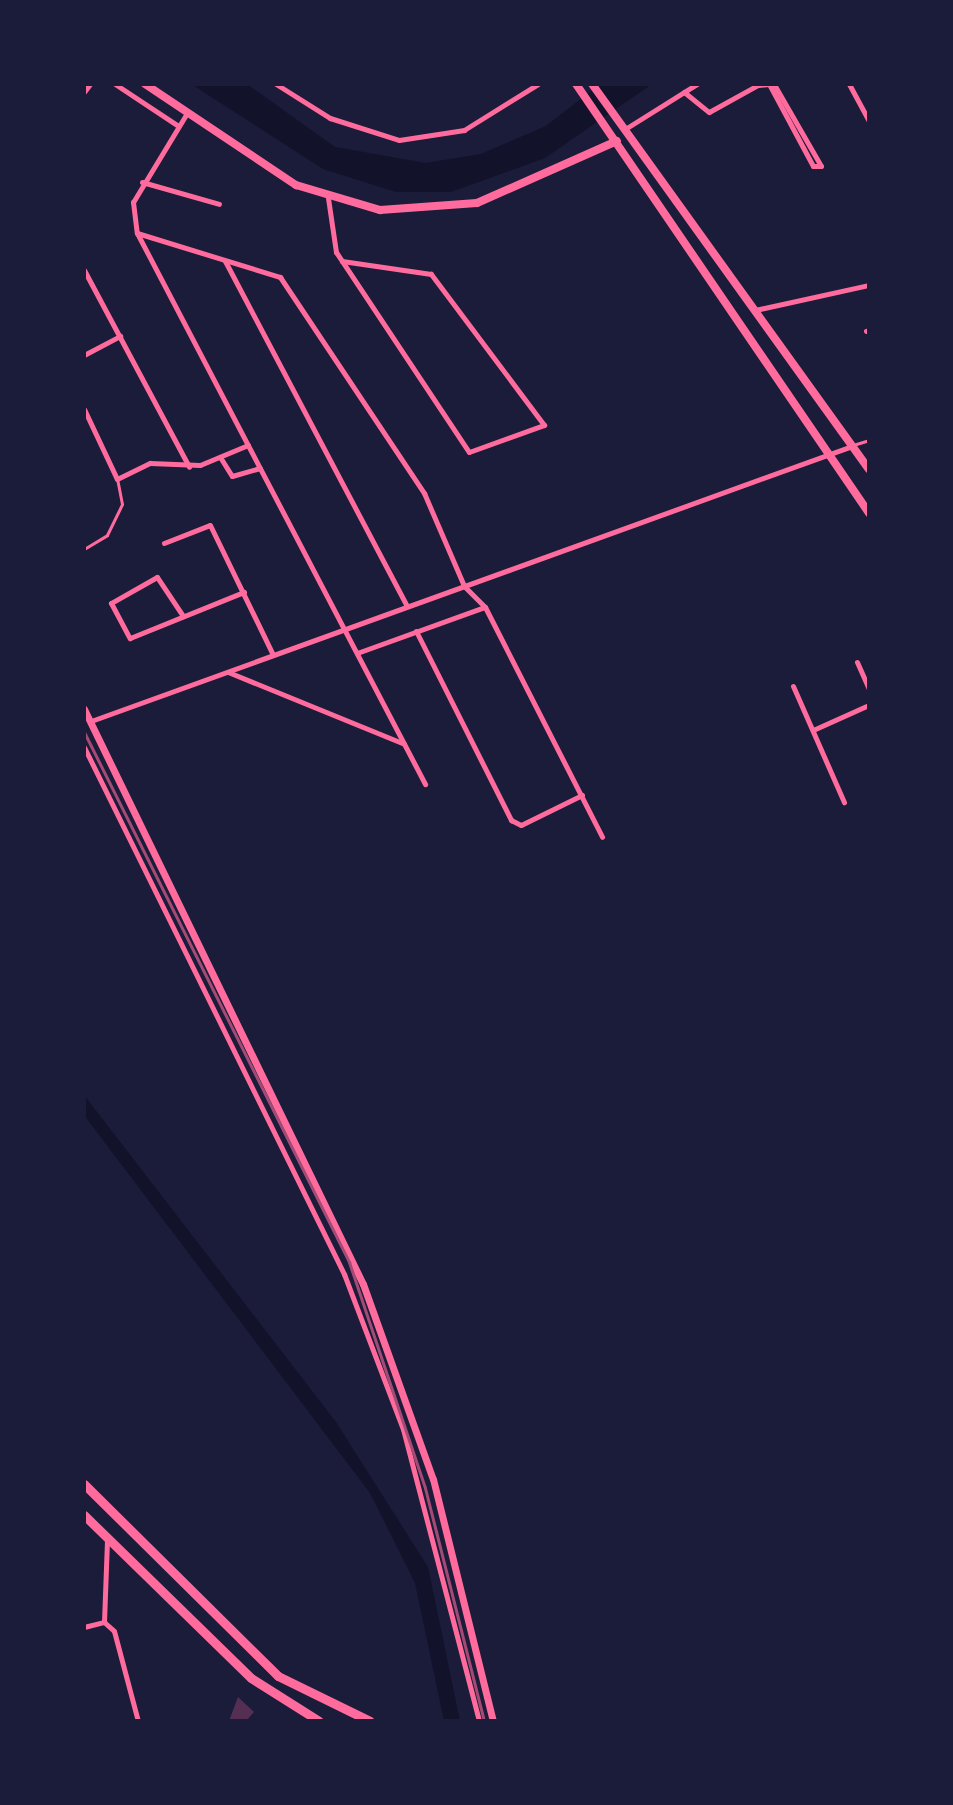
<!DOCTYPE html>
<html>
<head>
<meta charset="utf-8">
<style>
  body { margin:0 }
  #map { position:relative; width:953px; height:1805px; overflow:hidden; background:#1b1b3a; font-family:Overpass,sans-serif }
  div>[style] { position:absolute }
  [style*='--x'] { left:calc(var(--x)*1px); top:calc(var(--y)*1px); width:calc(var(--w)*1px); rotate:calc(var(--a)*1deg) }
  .water>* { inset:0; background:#12122b }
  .building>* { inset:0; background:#542f53 }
  .service>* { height:3px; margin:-1.5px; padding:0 1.5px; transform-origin:1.5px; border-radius:1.5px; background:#ff6b9d }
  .minor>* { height:5px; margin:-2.5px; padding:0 2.5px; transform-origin:2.5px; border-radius:2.5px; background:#ff6b9d }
  .tertiary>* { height:7px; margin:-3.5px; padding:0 3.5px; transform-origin:3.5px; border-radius:3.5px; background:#ff6b9d }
  .secondary>* { height:8px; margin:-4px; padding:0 4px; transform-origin:4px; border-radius:4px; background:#ff6b9d }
  .primary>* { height:8px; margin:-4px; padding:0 4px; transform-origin:4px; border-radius:4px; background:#ff6b9d }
  .trunk>* { height:9px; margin:-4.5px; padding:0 4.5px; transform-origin:4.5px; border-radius:4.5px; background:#ff6b9d }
  .rail>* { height:3px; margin:-1.5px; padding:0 1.5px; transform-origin:1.5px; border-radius:1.5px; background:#a44b75 }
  span { translate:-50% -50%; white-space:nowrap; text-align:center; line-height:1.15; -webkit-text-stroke:6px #1b1b3a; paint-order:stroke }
  .frame { position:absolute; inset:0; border:86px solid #1b1b3a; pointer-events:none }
</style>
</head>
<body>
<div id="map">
  <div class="water">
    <div style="clip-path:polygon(191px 84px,247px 84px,335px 147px,426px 163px,481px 154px,546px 126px,600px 84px,652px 84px,545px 158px,451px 192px,396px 192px,323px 169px)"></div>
    <div style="clip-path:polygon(84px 1095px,336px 1422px,428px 1567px,460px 1721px,444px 1721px,415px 1583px,370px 1493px,84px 1115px)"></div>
  </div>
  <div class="building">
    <div style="clip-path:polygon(238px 1697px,254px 1712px,246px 1721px,229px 1721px)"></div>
  </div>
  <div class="service">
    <div style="--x:853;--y:445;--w:17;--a:-17"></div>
    <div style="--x:84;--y:549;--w:27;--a:-31"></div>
    <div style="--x:107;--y:535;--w:34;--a:-64"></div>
    <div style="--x:122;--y:504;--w:25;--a:-101"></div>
  </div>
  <div class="minor">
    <div style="--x:115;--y:84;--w:74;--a:33.5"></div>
    <div style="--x:276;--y:84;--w:64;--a:32.2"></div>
    <div style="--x:330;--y:118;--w:72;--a:17.7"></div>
    <div style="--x:399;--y:140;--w:66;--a:-8.7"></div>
    <div style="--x:464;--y:130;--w:87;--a:-31.9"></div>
    <div style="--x:849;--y:84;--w:42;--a:61.6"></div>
    <div style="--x:84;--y:92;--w:10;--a:-53"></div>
    <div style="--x:684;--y:92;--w:32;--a:39"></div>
    <div style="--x:709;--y:112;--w:56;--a:-28.9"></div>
    <div style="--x:758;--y:85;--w:11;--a:-5"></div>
    <div style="--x:769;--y:84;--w:6;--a:18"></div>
    <div style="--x:775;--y:86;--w:92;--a:60.1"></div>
    <div style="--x:821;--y:166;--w:8;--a:180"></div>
    <div style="--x:813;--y:166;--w:93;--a:-118.2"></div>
    <div style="--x:187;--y:113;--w:104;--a:121.2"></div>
    <div style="--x:133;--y:202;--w:31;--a:83"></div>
    <div style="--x:137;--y:233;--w:622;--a:62.4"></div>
    <div style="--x:625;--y:129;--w:85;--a:-32"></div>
    <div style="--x:142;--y:182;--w:80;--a:15.9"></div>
    <div style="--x:328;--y:198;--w:55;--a:81.6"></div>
    <div style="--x:336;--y:252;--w:240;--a:56.4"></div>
    <div style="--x:469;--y:452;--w:80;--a:-19.8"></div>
    <div style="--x:544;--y:425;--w:189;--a:-126.8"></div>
    <div style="--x:431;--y:274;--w:90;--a:-171.7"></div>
    <div style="--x:137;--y:233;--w:150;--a:17.1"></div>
    <div style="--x:280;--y:277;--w:260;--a:56.3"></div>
    <div style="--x:424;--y:493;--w:101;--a:66.7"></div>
    <div style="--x:464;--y:586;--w:30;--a:45"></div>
    <div style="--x:485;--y:607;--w:258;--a:63"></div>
    <div style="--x:225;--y:261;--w:390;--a:62.2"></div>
    <div style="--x:84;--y:270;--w:223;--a:61.9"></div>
    <div style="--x:755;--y:310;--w:117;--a:-12.4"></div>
    <div style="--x:866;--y:331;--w:3;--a:-18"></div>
    <div style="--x:84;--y:355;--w:41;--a:-27.8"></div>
    <div style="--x:84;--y:409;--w:77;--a:64.8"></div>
    <div style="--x:117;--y:479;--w:37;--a:-26"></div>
    <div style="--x:150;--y:463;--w:50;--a:2.3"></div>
    <div style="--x:200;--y:465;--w:52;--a:-22.6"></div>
    <div style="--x:220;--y:457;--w:22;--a:58"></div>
    <div style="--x:232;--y:476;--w:29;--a:-16"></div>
    <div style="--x:164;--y:543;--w:49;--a:-21.4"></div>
    <div style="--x:210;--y:525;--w:144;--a:64.1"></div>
    <div style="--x:183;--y:616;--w:47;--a:-123.7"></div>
    <div style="--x:157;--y:577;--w:53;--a:150.5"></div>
    <div style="--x:111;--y:603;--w:40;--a:62"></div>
    <div style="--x:130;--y:638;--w:123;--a:-22"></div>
    <div style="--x:416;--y:631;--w:212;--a:63.3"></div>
    <div style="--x:511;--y:820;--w:11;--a:27"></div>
    <div style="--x:521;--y:825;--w:68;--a:-26.2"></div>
    <div style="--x:357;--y:653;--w:136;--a:-19.8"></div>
    <div style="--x:857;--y:662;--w:30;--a:66"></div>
    <div style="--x:228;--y:672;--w:190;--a:22.2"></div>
    <div style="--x:793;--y:686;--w:127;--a:66.3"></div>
    <div style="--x:91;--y:721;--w:809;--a:-19.87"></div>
    <div style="--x:813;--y:730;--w:61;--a:-24.1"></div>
    <div style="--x:84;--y:747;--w:588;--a:63.74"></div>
    <div style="--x:344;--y:1274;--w:166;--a:69.2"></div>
    <div style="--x:403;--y:1429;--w:302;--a:75.4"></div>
    <div style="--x:104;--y:1622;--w:13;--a:42"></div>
    <div style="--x:114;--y:1631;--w:93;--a:75.1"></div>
    <div style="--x:104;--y:1622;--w:82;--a:-87.9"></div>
    <div style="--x:84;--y:1627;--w:21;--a:-14"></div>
  </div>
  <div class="tertiary">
    <div style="--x:84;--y:709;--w:639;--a:64.12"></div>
    <div style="--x:363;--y:1284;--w:207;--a:70.3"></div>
    <div style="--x:433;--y:1479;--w:249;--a:76.1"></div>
  </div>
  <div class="secondary">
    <div style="--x:145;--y:84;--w:182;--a:33.8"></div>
    <div style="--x:296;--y:185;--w:88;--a:16.6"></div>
    <div style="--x:380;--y:210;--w:97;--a:-4.1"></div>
    <div style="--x:477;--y:203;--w:153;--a:-23.9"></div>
  </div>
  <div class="primary">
    <div style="--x:576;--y:84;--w:520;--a:55.67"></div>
    <div style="--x:592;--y:84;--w:474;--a:54.3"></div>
  </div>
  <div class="trunk">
    <div style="--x:84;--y:1484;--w:273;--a:44.7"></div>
    <div style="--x:278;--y:1676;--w:102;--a:26.1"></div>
    <div style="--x:84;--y:1515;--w:233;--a:44.3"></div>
    <div style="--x:251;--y:1678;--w:80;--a:32.3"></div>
  </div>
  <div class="rail">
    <div style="--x:84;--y:732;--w:593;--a:63.43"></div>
    <div style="--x:349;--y:1262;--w:238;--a:71.4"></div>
    <div style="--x:425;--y:1488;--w:240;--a:75.8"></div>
  </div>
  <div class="frame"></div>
</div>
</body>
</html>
